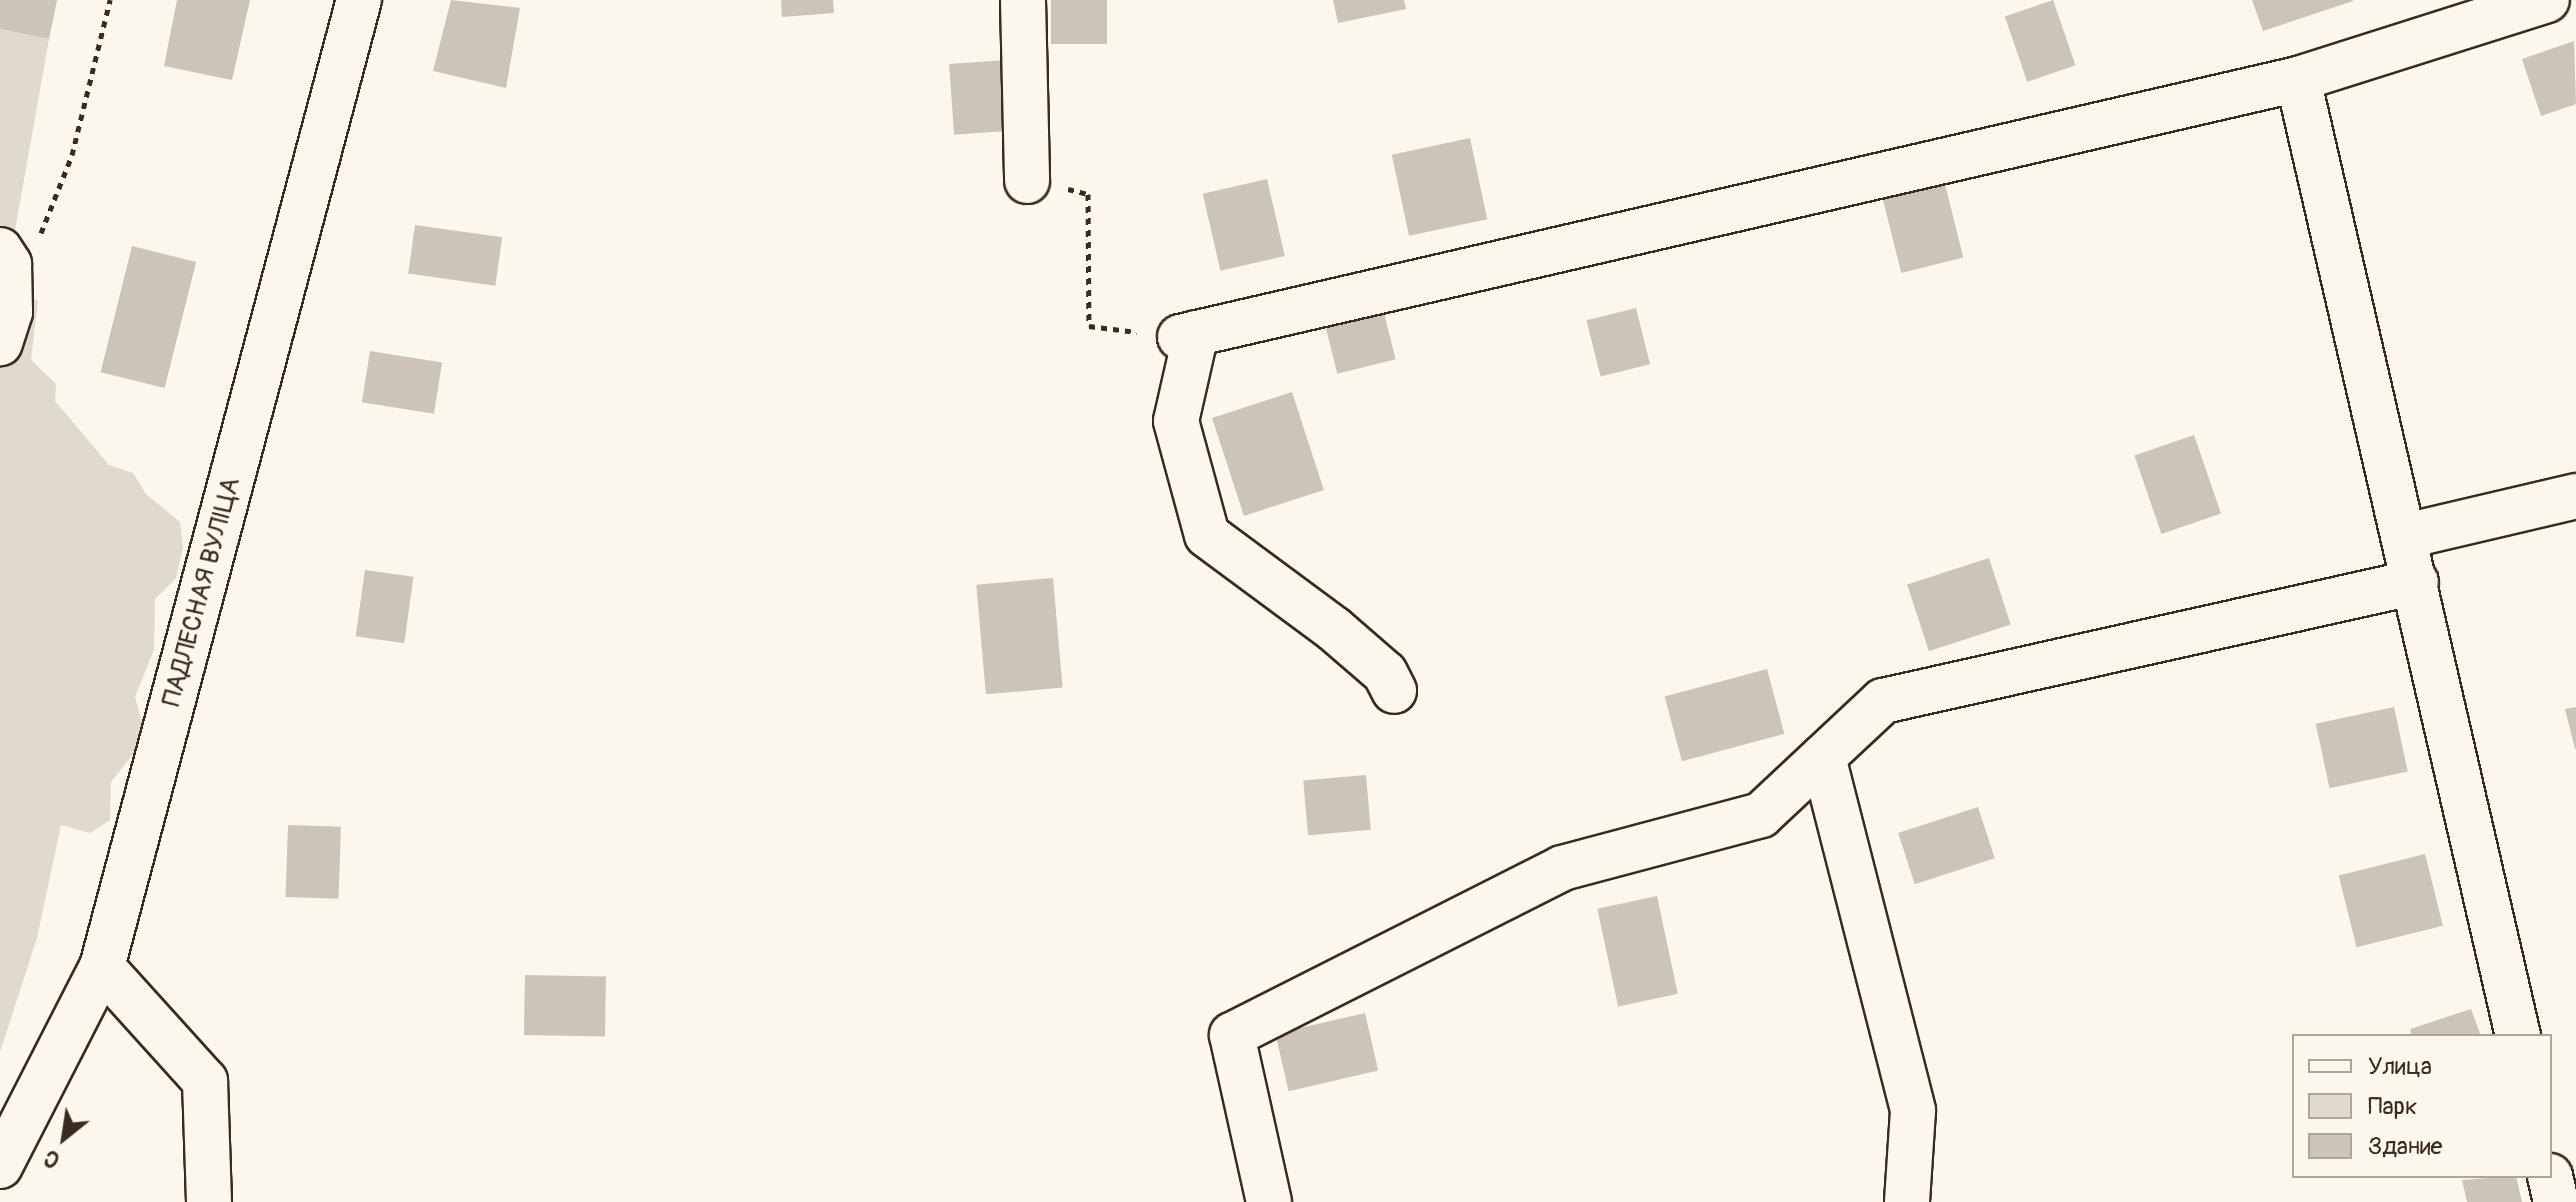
<!DOCTYPE html>
<html>
<head>
<meta charset="utf-8">
<style>
  body { margin:0 }
  #map { position:relative; width:2576px; height:1202px; overflow:hidden; background:#fbf7ec; font-family:Pangolin,sans-serif }
  div>[style] { position:absolute }
  [style*='--x'] { left:calc(var(--x)*1px); top:calc(var(--y)*1px); width:calc(var(--w)*1px); rotate:calc(var(--a)*1deg) }
  .green>* { inset:0; background:#dfd9ce }
  .building>* { inset:0; background:#ccc4b9; transform-origin:0 0 }
  .path>* { height:5px; margin-top:-2.5px; transform-origin:0; background:repeating-linear-gradient(90deg,#3b2a1e 0 6px,transparent 0 12px) }
  .roads { filter:drop-shadow(2px 0 #3b2a1e) drop-shadow(-2px 0 #3b2a1e) drop-shadow(0 2px #3b2a1e) drop-shadow(0 -2px #3b2a1e) }
  .minor>* { height:44px; margin:-22px; padding:0 22px; transform-origin:22px; border-radius:22px; background:#fbf7ec }
  span { translate:-50% -50%; white-space:nowrap; text-align:center; line-height:1.15; -webkit-text-stroke:8px #fbf7ec; paint-order:stroke }
  .street-label { font-size:26px; color:#3b2a1e }
  .legend { position:absolute; left:2292px; top:1034px; width:260px; height:144px; box-sizing:border-box; background:#fbf7ec; border:2px solid #aea59a; margin:0; padding:10px 14px; list-style:none; font-size:24px; color:#3b2a1e }
  .legend li { display:flex; align-items:center; gap:16px; height:40px }
  .legend b { width:40px; border:2px solid #aea59a }
  .north { position:absolute; left:24px; top:1098px; width:80px; height:80px; -webkit-text-stroke:6px #fbf7ec; paint-order:stroke; rotate:210deg; font-size:22px; font-weight:700; line-height:32px; text-align:center; color:#3b2a1e }
  .north::after { content:''; display:block; margin:auto; width:28px; height:36px; background:#3b2a1e; clip-path:polygon(50% 0,100% 100%,50% 72%,0 100%) }
</style>
</head>
<body>
<div id="map">
  <div class="green">
    <div style="clip-path:polygon(0 29px,49px 39px,9px 264px,10px 283px,38px 301px,31px 360px,56px 384px,55px 401px,109px 465px,133px 473px,146px 494px,180px 522px,183px 547px,176px 578px,155px 599px,154px 650px,135px 697px,143px 726px,134px 753px,111px 782px,110px 820px,90px 833px,61px 825px,37px 938px,0 1052px)"></div>
  </div>
  <div class="building">
    <div style="clip-path:polygon(0 0,57px 0,49px 39px,0 29px)"></div>
    <div style="clip-path:polygon(177px 0,250px 0,232px 80px,164px 66px)"></div>
    <div style="clip-path:polygon(451px 0,520px 8px,506px 88px,433px 71px)"></div>
    <div style="clip-path:polygon(781px 0,833px 0,834px 13px,782px 17px)"></div>
    <div style="left:1051px;top:0;width:56px;height:44px"></div>
    <div style="clip-path:polygon(1333px 0,1404px 0,1406px 9px,1338px 23px)"></div>
    <div style="left:2053px;top:0;width:69px;height:51px;rotate:71deg"></div>
    <div style="clip-path:polygon(2252px 0,2353px 0,2353px 1px,2263px 31px)"></div>
    <div style="clip-path:polygon(2574px 41px,2576px 104px,2541px 116px,2522px 59px)"></div>
    <div style="left:1006px;top:60px;width:71px;height:57px;rotate:86deg"></div>
    <div style="left:1470px;top:138px;width:83px;height:80px;rotate:78deg"></div>
    <div style="left:1267px;top:179px;width:79px;height:66px;rotate:77deg"></div>
    <div style="left:1944px;top:180px;width:80px;height:64px;rotate:76deg"></div>
    <div style="left:415px;top:225px;width:88px;height:49px;rotate:8deg"></div>
    <div style="left:132px;top:246px;width:66px;height:130px;rotate:14deg"></div>
    <div style="left:1382px;top:305px;width:56px;height:60px;rotate:76deg"></div>
    <div style="left:1636px;top:308px;width:58px;height:51px;rotate:76deg"></div>
    <div style="left:370px;top:351px;width:73px;height:52px;rotate:9deg"></div>
    <div style="left:1292px;top:392px;width:103px;height:84px;rotate:72deg"></div>
    <div style="left:2194px;top:435px;width:83px;height:63px;rotate:71deg"></div>
    <div style="left:1989px;top:558px;width:70px;height:86px;rotate:72deg"></div>
    <div style="left:365px;top:570px;width:49px;height:67px;rotate:8deg"></div>
    <div style="left:1053px;top:578px;width:110px;height:77px;rotate:85deg"></div>
    <div style="left:1767px;top:669px;width:67px;height:106px;rotate:75deg"></div>
    <div style="left:2394px;top:707px;width:66px;height:80px;rotate:78deg"></div>
    <div style="clip-path:polygon(2576px 707px,2576px 749px,2575px 749px,2565px 709px)"></div>
    <div style="left:1366px;top:775px;width:55px;height:63px;rotate:85deg"></div>
    <div style="left:1978px;top:807px;width:54px;height:84px;rotate:72deg"></div>
    <div style="left:288px;top:825px;width:53px;height:72px;rotate:2deg"></div>
    <div style="left:2425px;top:854px;width:74px;height:89px;rotate:76deg"></div>
    <div style="left:1657px;top:896px;width:100px;height:61px;rotate:78deg"></div>
    <div style="left:525px;top:975px;width:81px;height:60px;rotate:1deg"></div>
    <div style="clip-path:polygon(2471px 1009px,2481px 1036px,2412px 1036px,2410px 1029px)"></div>
    <div style="left:1365px;top:1013px;width:59px;height:92px;rotate:77deg"></div>
    <div style="clip-path:polygon(2516px 1176px,2522px 1202px,2467px 1202px,2462px 1180px)"></div>
  </div>
  <div class="path">
    <div style="--x:1068;--y:189;--w:21;--a:14"></div>
    <div style="--x:1088;--y:194;--w:132;--a:89.6"></div>
    <div style="--x:1089;--y:326;--w:48;--a:7.1"></div>
    <div style="--x:41;--y:233;--w:84;--a:-68.3"></div>
    <div style="--x:72;--y:155;--w:160;--a:-76.2"></div>
  </div>
  <div class="roads">
    <div class="minor">
      <div style="--x:1023;--y:0;--w:181;--a:88.7"></div>
      <div style="--x:0;--y:250;--w:17;--a:57"></div>
      <div style="--x:9;--y:264;--w:48;--a:88.8"></div>
      <div style="--x:10;--y:312;--w:33;--a:108"></div>
      <div style="--x:1196;--y:333;--w:90;--a:102.8"></div>
      <div style="--x:1176;--y:421;--w:118;--a:74.8"></div>
      <div style="--x:1207;--y:535;--w:158;--a:36.5"></div>
      <div style="--x:1334;--y:629;--w:67;--a:40.8"></div>
      <div style="--x:1385;--y:673;--w:20;--a:63"></div>
      <div style="--x:1180;--y:337;--w:1147;--a:-12.99"></div>
      <div style="--x:2406;--y:536;--w:175;--a:-13.2"></div>
      <div style="--x:1823;--y:757;--w:365;--a:75.7"></div>
      <div style="--x:1913;--y:1111;--w:91;--a:93.8"></div>
      <div style="--x:102;--y:967;--w:154;--a:47.9"></div>
      <div style="--x:205;--y:1081;--w:121;--a:88.1"></div>
      <div style="--x:2518;--y:1036;--w:982;--a:-102.95"></div>
      <div style="--x:2298;--y:79;--w:261;--a:-17.6"></div>
      <div style="--x:0;--y:1166;--w:224;--a:-62.9"></div>
      <div style="--x:102;--y:967;--w:1001;--a:-75.12"></div>
      <div style="--x:2550;--y:1176;--w:27;--a:77"></div>
      <div style="--x:1269;--y:1202;--w:171;--a:-102.5"></div>
      <div style="--x:1232;--y:1035;--w:370;--a:-26.8"></div>
      <div style="--x:1562;--y:868;--w:206;--a:-14.9"></div>
      <div style="--x:1761;--y:815;--w:167;--a:-43.1"></div>
      <div style="--x:1883;--y:701;--w:546;--a:-12.59"></div>
    </div>
  </div>
  <div class="street-label">
    <span style="left:202px;top:592px;rotate:-75deg">ПАДЛЕСНАЯ ВУЛІЦА</span>
  </div>
  <ul class="legend">
  <li><b style="height:10px;background:#fbf7ec"></b>Улица</li>
  <li><b style="height:22px;background:#dfd9ce"></b>Парк</li>
  <li><b style="height:22px;background:#ccc4b9"></b>Здание</li>
  </ul>
  <div class="north">С</div>
</div>
</body>
</html>
